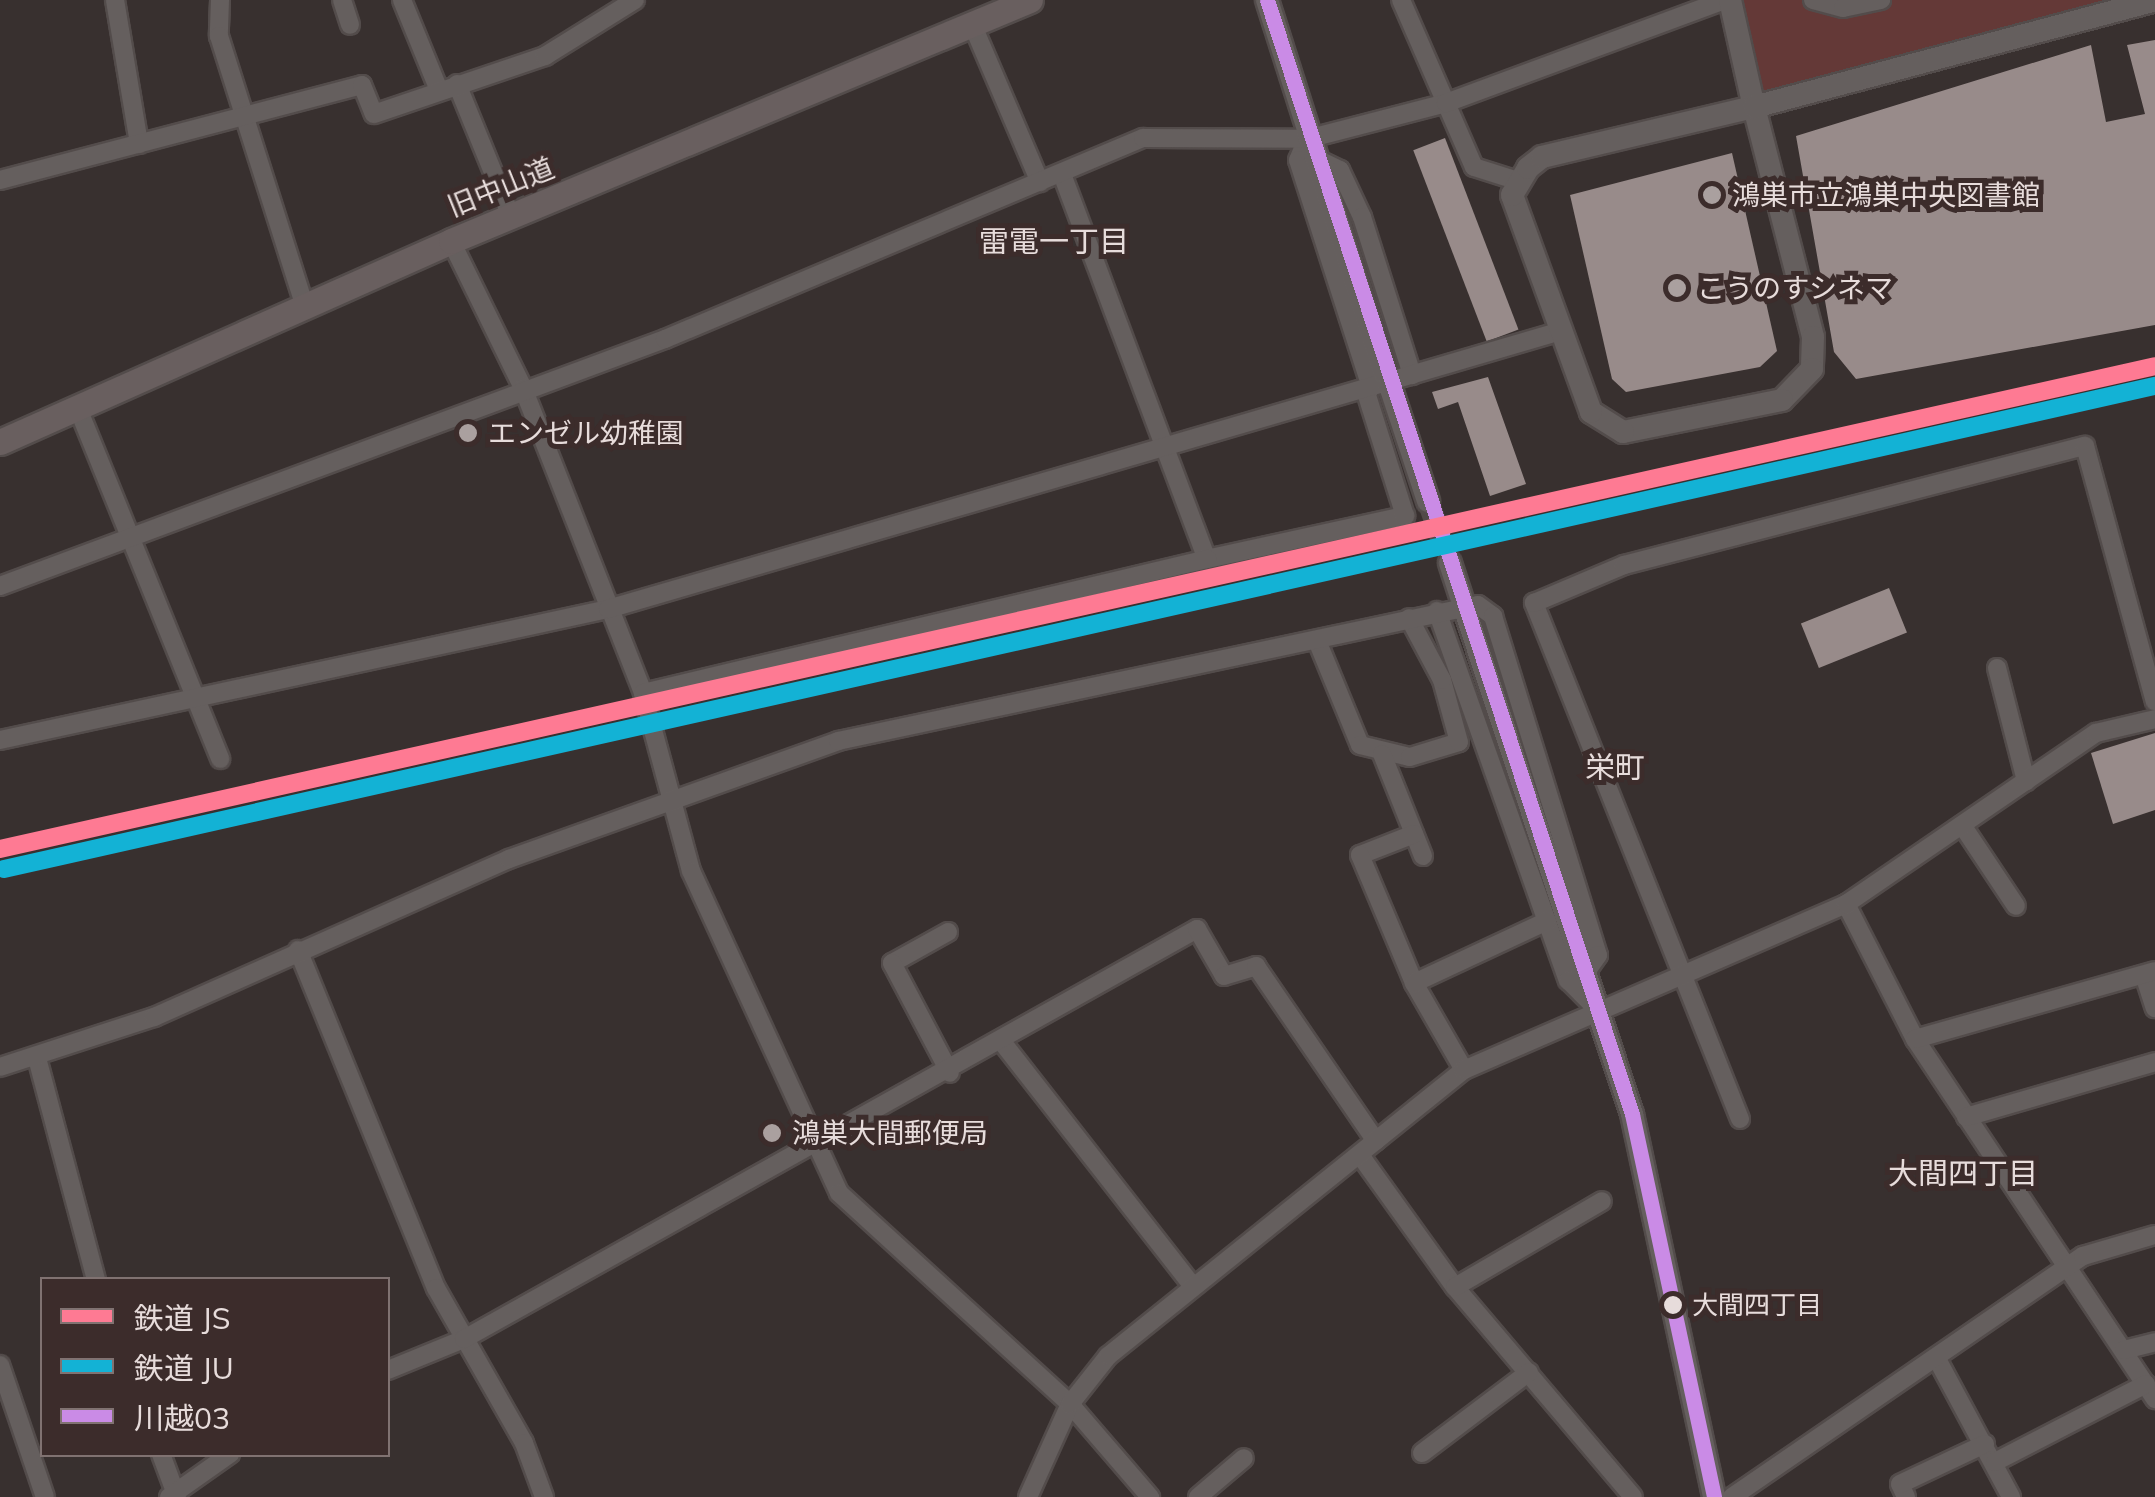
<!DOCTYPE html>
<html>
<head>
<meta charset="utf-8">
<style>
  body { margin:0 }
  #map { position:relative; width:2155px; height:1497px; overflow:hidden; background:#38302f; font-family:Mulish,"Noto Sans JP",sans-serif }
  div>[style] { position:absolute }
  [style*='--x'] { left:calc(var(--x)*1px); top:calc(var(--y)*1px); width:calc(var(--w)*1px); rotate:calc(var(--a)*1deg) }
  .green>* { inset:0; background:#643937 }
  .building>* { inset:0; background:#988b8a; transform-origin:0 0 }
  .tertiary-tunnel>* { height:22px; margin-top:-11px; transform-origin:0; background:repeating-linear-gradient(90deg,#524a49 0 22px,transparent 0 33px) }
  .roads { filter:drop-shadow(2px 0 #534c4b) drop-shadow(-2px 0 #534c4b) drop-shadow(0 2px #534c4b) drop-shadow(0 -2px #534c4b) }
  .minor>* { height:18px; margin:-9px; padding:0 9px; transform-origin:9px; border-radius:9px; background:#655f5e }
  .tertiary>* { height:22px; margin:-11px; padding:0 11px; transform-origin:11px; border-radius:11px; background:#655f5e }
  .secondary>* { height:25px; margin:-12.5px; padding:0 12.5px; transform-origin:12.5px; border-radius:12.5px; background:#695f5f }
  .bus-1>* { height:15px; margin:-7.5px; padding:0 7.5px; transform-origin:7.5px; border-radius:7.5px; background:#ca8be6 }
  .rail-1>* { height:18px; margin:-9px; padding:0 9px; transform-origin:9px; border-radius:9px; background:#fe7a93 }
  .rail-2>* { height:18px; margin:-9px; padding:0 9px; transform-origin:9px; border-radius:9px; background:#13b2d5 }
  .dots>* { width:28px; height:28px; translate:-50% -50%; box-sizing:border-box; border:5px solid #3c2c2b; border-radius:50% }
  span { translate:-50% -50%; white-space:nowrap; text-align:center; line-height:1.15; -webkit-text-stroke:10px #3c2c2b; paint-order:stroke }
  .bus-label { font-size:26px; color:#e7dcdb }
  .left { translate:0 -50%; text-align:left }
  .street-label { font-size:28px; color:#e7dcdb }
  .poi-label { font-size:28px; color:#e7dcdb }
  .neighbourhood-label { font-size:30px; color:#e7dcdb }
  .legend { position:absolute; left:40px; top:1277px; width:350px; height:180px; box-sizing:border-box; background:#3c2c2b; border:2px solid #807271; margin:0; padding:12px 18px; list-style:none; font-size:30px; color:#e7dcdb }
  .legend li { display:flex; align-items:center; gap:20px; height:50px }
  .legend b { width:50px; border:2px solid #807271 }
</style>
</head>
<body>
<div id="map">
  <div class="green">
    <div style="clip-path:polygon(1730px 0,2152px 0,1754px 107px)"></div>
  </div>
  <div class="building">
    <div style="clip-path:polygon(2155px 40px,2155px 325px,1856px 379px,1834px 352px,1796px 136px,2091px 45px,2106px 122px,2145px 114px,2127px 45px)"></div>
    <div style="left:1445px;top:138px;width:205px;height:34px;rotate:69deg"></div>
    <div style="clip-path:polygon(1732px 153px,1777px 351px,1760px 367px,1626px 392px,1612px 379px,1570px 195px)"></div>
    <div style="clip-path:polygon(1488px 377px,1526px 484px,1490px 496px,1458px 402px,1438px 409px,1432px 392px)"></div>
    <div style="left:1889px;top:588px;width:48px;height:95px;rotate:68deg"></div>
    <div style="clip-path:polygon(2155px 733px,2155px 810px,2113px 824px,2091px 753px)"></div>
  </div>
  <div class="tertiary-tunnel">
    <div style="--x:1428;--y:501;--w:66;--a:70.5"></div>
  </div>
  <div class="roads">
    <div class="minor">
      <div style="--x:115;--y:0;--w:146;--a:80.5"></div>
      <div style="--x:220;--y:0;--w:36;--a:92"></div>
      <div style="--x:219;--y:36;--w:281;--a:72.4"></div>
      <div style="--x:342;--y:0;--w:26;--a:72"></div>
      <div style="--x:402;--y:0;--w:97;--a:67.7"></div>
      <div style="--x:1401;--y:0;--w:182;--a:66.4"></div>
      <div style="--x:1474;--y:167;--w:43;--a:17.6"></div>
      <div style="--x:1813;--y:0;--w:31;--a:15"></div>
      <div style="--x:1843;--y:8;--w:39;--a:-12"></div>
      <div style="--x:973;--y:26;--w:170;--a:66.8"></div>
      <div style="--x:457;--y:84;--w:143;--a:67.8"></div>
      <div style="--x:1307;--y:139;--w:23;--a:113"></div>
      <div style="--x:1298;--y:160;--w:239;--a:72.2"></div>
      <div style="--x:1313;--y:157;--w:30;--a:26"></div>
      <div style="--x:1340;--y:170;--w:52;--a:64.9"></div>
      <div style="--x:1362;--y:217;--w:166;--a:72.4"></div>
      <div style="--x:1062;--y:174;--w:411;--a:69.4"></div>
      <div style="--x:1207;--y:559;--w:203;--a:-12.3"></div>
      <div style="--x:1405;--y:516;--w:133;--a:-107.5"></div>
      <div style="--x:0;--y:180;--w:374;--a:-14.7"></div>
      <div style="--x:362;--y:85;--w:31;--a:68"></div>
      <div style="--x:374;--y:114;--w:181;--a:-18.7"></div>
      <div style="--x:545;--y:56;--w:106;--a:-31.9"></div>
      <div style="--x:451;--y:241;--w:164;--a:63.9"></div>
      <div style="--x:523;--y:388;--w:328;--a:68.5"></div>
      <div style="--x:643;--y:693;--w:184;--a:74.9"></div>
      <div style="--x:691;--y:871;--w:354;--a:65.3"></div>
      <div style="--x:839;--y:1193;--w:313;--a:42.4"></div>
      <div style="--x:1070;--y:1404;--w:123;--a:49.3"></div>
      <div style="--x:77;--y:406;--w:381;--a:67.9"></div>
      <div style="--x:0;--y:586;--w:709;--a:-20.38"></div>
      <div style="--x:665;--y:339;--w:519;--a:-22.81"></div>
      <div style="--x:1143;--y:138;--w:164;--a:0.3"></div>
      <div style="--x:1307;--y:139;--w:144;--a:-14.5"></div>
      <div style="--x:1446;--y:103;--w:297;--a:-20.3"></div>
      <div style="--x:1437;--y:611;--w:392;--a:70.5"></div>
      <div style="--x:1568;--y:980;--w:37;--a:45"></div>
      <div style="--x:1318;--y:643;--w:110;--a:67.6"></div>
      <div style="--x:1360;--y:745;--w:51;--a:13.5"></div>
      <div style="--x:1410;--y:757;--w:51;--a:-17"></div>
      <div style="--x:1459;--y:742;--w:64;--a:-105.3"></div>
      <div style="--x:1442;--y:680;--w:70;--a:-118"></div>
      <div style="--x:1997;--y:668;--w:117;--a:75.6"></div>
      <div style="--x:643;--y:693;--w:580;--a:-13.37"></div>
      <div style="--x:0;--y:740;--w:622;--a:-12.16"></div>
      <div style="--x:608;--y:609;--w:993;--a:-16.26"></div>
      <div style="--x:1382;--y:754;--w:110;--a:68.1"></div>
      <div style="--x:1962;--y:825;--w:97;--a:56.3"></div>
      <div style="--x:1414;--y:834;--w:58;--a:158.7"></div>
      <div style="--x:1360;--y:855;--w:139;--a:67.1"></div>
      <div style="--x:1414;--y:983;--w:100;--a:60.1"></div>
      <div style="--x:1846;--y:904;--w:152;--a:62.9"></div>
      <div style="--x:1915;--y:1039;--w:433;--a:56.3"></div>
      <div style="--x:948;--y:932;--w:64;--a:151"></div>
      <div style="--x:892;--y:963;--w:124;--a:62.2"></div>
      <div style="--x:298;--y:950;--w:365;--a:67.8"></div>
      <div style="--x:436;--y:1288;--w:178;--a:60.4"></div>
      <div style="--x:524;--y:1443;--w:58;--a:69.7"></div>
      <div style="--x:2144;--y:975;--w:35;--a:72"></div>
      <div style="--x:1414;--y:983;--w:147;--a:-25"></div>
      <div style="--x:1915;--y:1039;--w:249;--a:-15.8"></div>
      <div style="--x:1002;--y:1042;--w:308;--a:52"></div>
      <div style="--x:37;--y:1058;--w:230;--a:75.1"></div>
      <div style="--x:0;--y:1067;--w:162;--a:-18"></div>
      <div style="--x:154;--y:1017;--w:389;--a:-24"></div>
      <div style="--x:509;--y:859;--w:350;--a:-19.7"></div>
      <div style="--x:838;--y:741;--w:654;--a:-12"></div>
      <div style="--x:1478;--y:605;--w:19;--a:36"></div>
      <div style="--x:1493;--y:616;--w:355;--a:72.8"></div>
      <div style="--x:1598;--y:955;--w:24;--a:125"></div>
      <div style="--x:1966;--y:1117;--w:197;--a:-16.2"></div>
      <div style="--x:1740;--y:1119;--w:556;--a:-111.76"></div>
      <div style="--x:1534;--y:603;--w:98;--a:-22.9"></div>
      <div style="--x:1624;--y:565;--w:476;--a:-14.5"></div>
      <div style="--x:2085;--y:446;--w:265;--a:74.7"></div>
      <div style="--x:1360;--y:1155;--w:163;--a:54.3"></div>
      <div style="--x:1455;--y:1287;--w:275;--a:49.7"></div>
      <div style="--x:1455;--y:1287;--w:170;--a:-30.3"></div>
      <div style="--x:2124;--y:1350;--w:32;--a:-14"></div>
      <div style="--x:1937;--y:1359;--w:157;--a:61.8"></div>
      <div style="--x:0;--y:1365;--w:139;--a:71.2"></div>
      <div style="--x:388;--y:1370;--w:82;--a:-22.2"></div>
      <div style="--x:464;--y:1339;--w:840;--a:-29.22"></div>
      <div style="--x:1197;--y:929;--w:54;--a:60.1"></div>
      <div style="--x:1224;--y:976;--w:34;--a:-17"></div>
      <div style="--x:1256;--y:966;--w:212;--a:55.6"></div>
      <div style="--x:1422;--y:1453;--w:134;--a:-37.1"></div>
      <div style="--x:161;--y:1454;--w:46;--a:69.6"></div>
      <div style="--x:1995;--y:1462;--w:170;--a:-27.3"></div>
      <div style="--x:169;--y:1497;--w:75;--a:-35.2"></div>
      <div style="--x:1028;--y:1497;--w:102;--a:-65.7"></div>
      <div style="--x:1070;--y:1404;--w:61;--a:-51.6"></div>
      <div style="--x:1108;--y:1356;--w:457;--a:-38.8"></div>
      <div style="--x:1464;--y:1070;--w:417;--a:-23.5"></div>
      <div style="--x:1846;--y:904;--w:303;--a:-34.4"></div>
      <div style="--x:2096;--y:733;--w:61;--a:-13.3"></div>
      <div style="--x:1198;--y:1497;--w:60;--a:-40.3"></div>
      <div style="--x:1732;--y:1497;--w:426;--a:-34.5"></div>
      <div style="--x:2083;--y:1256;--w:75;--a:-16.3"></div>
      <div style="--x:1906;--y:1497;--w:14;--a:-115"></div>
      <div style="--x:1900;--y:1484;--w:94;--a:-25.2"></div>
    </div>
    <div class="tertiary">
      <div style="--x:1267;--y:0;--w:391;--a:72.4"></div>
      <div style="--x:1730;--y:0;--w:110;--a:77.4"></div>
      <div style="--x:1754;--y:107;--w:237;--a:75.6"></div>
      <div style="--x:1813;--y:337;--w:32;--a:92"></div>
      <div style="--x:1812;--y:369;--w:43;--a:134.1"></div>
      <div style="--x:1782;--y:400;--w:162;--a:168.6"></div>
      <div style="--x:1623;--y:432;--w:38;--a:-148"></div>
      <div style="--x:1591;--y:412;--w:231;--a:-110"></div>
      <div style="--x:1512;--y:195;--w:31;--a:-59"></div>
      <div style="--x:1528;--y:168;--w:18;--a:-38"></div>
      <div style="--x:1542;--y:157;--w:218;--a:-13.3"></div>
      <div style="--x:1754;--y:107;--w:415;--a:-14.9"></div>
      <div style="--x:1391;--y:389;--w:118;--a:71.7"></div>
      <div style="--x:1450;--y:563;--w:36;--a:72"></div>
      <div style="--x:1467;--y:616;--w:525;--a:71.67"></div>
      <div style="--x:1632;--y:1114;--w:392;--a:77.9"></div>
    </div>
    <div class="secondary">
      <div style="--x:0;--y:442;--w:494;--a:-24"></div>
      <div style="--x:451;--y:241;--w:627;--a:-22.6"></div>
    </div>
  </div>
  <div class="bus-1">
    <div style="--x:1267;--y:0;--w:1172;--a:71.86"></div>
    <div style="--x:1632;--y:1114;--w:392;--a:77.9"></div>
  </div>
  <div class="rail-1">
    <div style="--x:0;--y:849;--w:2208;--a:-12.63"></div>
  </div>
  <div class="rail-2">
    <div style="--x:4;--y:869;--w:2205;--a:-12.66"></div>
  </div>
  <div class="dots">
    <div style="left:1712px;top:195px;background:#aaa09f"></div>
    <div style="left:1677px;top:288px;background:#aaa09f"></div>
    <div style="left:468px;top:433px;background:#aaa09f"></div>
    <div style="left:772px;top:1133px;background:#aaa09f"></div>
    <div style="left:1673px;top:1305px;background:#e7dcdb"></div>
  </div>
  <div class="bus-label">
    <span class="left" style="left:1692px;top:1305px">大間四丁目</span>
  </div>
  <div class="street-label">
    <span style="left:501px;top:187px;rotate:-22deg">旧中山道</span>
  </div>
  <div class="poi-label">
    <span class="left" style="left:1732px;top:195px">鴻巣市立鴻巣中央図書館</span>
    <span class="left" style="left:1697px;top:288px">こうのすシネマ</span>
    <span class="left" style="left:488px;top:433px">エンゼル幼稚園</span>
    <span class="left" style="left:792px;top:1133px">鴻巣大間郵便局</span>
  </div>
  <div class="neighbourhood-label">
    <span style="left:1054px;top:241px">雷電一丁目</span>
    <span style="left:1615px;top:767px">栄町</span>
    <span style="left:1963px;top:1173px">大間四丁目</span>
  </div>
  <ul class="legend">
  <li><b style="height:12px;background:#fe7a93"></b>鉄道 JS</li>
  <li><b style="height:12px;background:#13b2d5"></b>鉄道 JU</li>
  <li><b style="height:12px;background:#ca8be6"></b>川越03</li>
  </ul>
</div>
</body>
</html>
